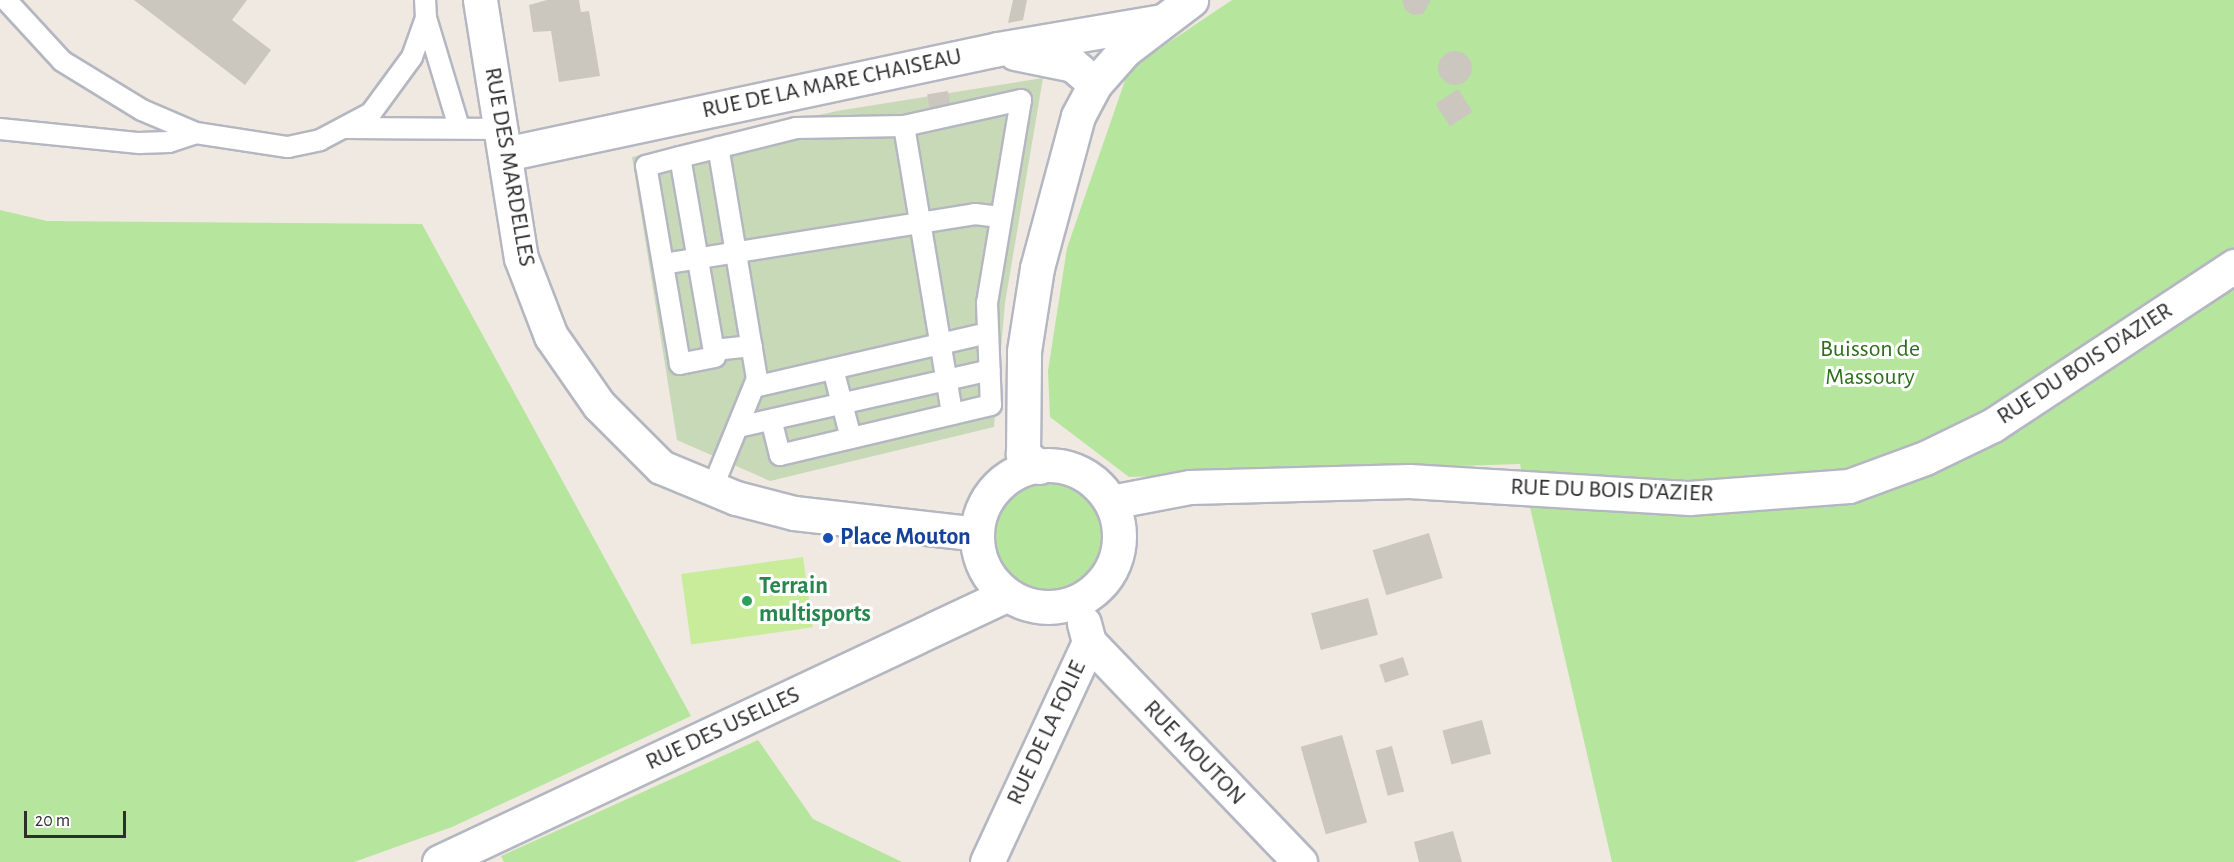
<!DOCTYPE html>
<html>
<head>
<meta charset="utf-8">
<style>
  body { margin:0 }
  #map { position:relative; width:2234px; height:862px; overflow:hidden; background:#efe9e1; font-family:"Alegreya Sans",sans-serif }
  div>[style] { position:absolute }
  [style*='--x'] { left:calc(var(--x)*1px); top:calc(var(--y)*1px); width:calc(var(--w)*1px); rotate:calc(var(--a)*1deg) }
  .green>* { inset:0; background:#b6e59e }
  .round { border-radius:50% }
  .cemetery>* { inset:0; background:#c8d9b8 }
  .pitch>* { inset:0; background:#c9ec9a; transform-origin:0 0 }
  .building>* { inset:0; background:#cbc7bf; transform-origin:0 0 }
  .roads { filter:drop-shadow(2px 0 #b4b7c1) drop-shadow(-2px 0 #b4b7c1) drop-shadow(0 2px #b4b7c1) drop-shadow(0 -2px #b4b7c1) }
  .service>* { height:20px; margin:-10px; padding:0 10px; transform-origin:10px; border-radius:10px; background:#fff }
  .minor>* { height:33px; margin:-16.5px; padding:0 16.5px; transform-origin:16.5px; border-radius:16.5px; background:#fff }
  .minor>.ring { margin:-16.5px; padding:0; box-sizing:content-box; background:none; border:33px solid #fff; border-radius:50% }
  .dots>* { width:16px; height:16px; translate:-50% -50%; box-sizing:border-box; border:3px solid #fff; border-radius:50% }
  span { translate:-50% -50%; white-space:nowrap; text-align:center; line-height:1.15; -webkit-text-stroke:6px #fff; paint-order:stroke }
  .street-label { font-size:24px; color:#2e2e2e }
  .park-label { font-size:24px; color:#2c6e1b }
  .transit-label { font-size:24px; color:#164399; font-weight:700 }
  .left { translate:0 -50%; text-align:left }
  .leisure-label { font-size:24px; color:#27864d; font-weight:700 }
  .scale { position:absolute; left:24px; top:811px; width:102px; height:27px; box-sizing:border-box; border:3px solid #2e2e2e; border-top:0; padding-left:8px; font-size:18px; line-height:21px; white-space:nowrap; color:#2e2e2e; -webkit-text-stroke:4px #fff; paint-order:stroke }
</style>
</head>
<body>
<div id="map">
  <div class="green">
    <div style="clip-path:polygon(1232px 0,2234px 0,2234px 862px,1612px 862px,1520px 464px,1129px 477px,1050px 417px,1048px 371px,1067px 248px,1129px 69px)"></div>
    <div style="clip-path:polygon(0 210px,47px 221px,422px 224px,691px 716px,452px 827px,354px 862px,0 862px)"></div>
    <div class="round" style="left:995px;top:482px;width:108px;height:108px"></div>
    <div style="clip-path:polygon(758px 740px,813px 819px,902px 862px,504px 862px,501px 856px)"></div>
  </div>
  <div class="cemetery">
    <div style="clip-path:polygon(1043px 78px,1005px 303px,994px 427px,770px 481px,677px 440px,632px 157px,837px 111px)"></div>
  </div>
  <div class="pitch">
    <div style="left:803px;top:557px;width:71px;height:123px;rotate:82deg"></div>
  </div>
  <div class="building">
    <div style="clip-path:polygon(134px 0,247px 0,232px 20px,271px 50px,245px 85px)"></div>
    <div style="clip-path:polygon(547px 0,579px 0,581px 12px,589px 11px,600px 76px,559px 82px,551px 31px,533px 32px,529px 5px)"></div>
    <div style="clip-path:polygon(1013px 0,1027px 0,1023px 20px,1008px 23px)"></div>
    <div style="clip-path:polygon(1402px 0,1430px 0,1430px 2px,1423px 14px,1413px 15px,1405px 10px)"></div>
    <div class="round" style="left:1438px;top:51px;width:34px;height:34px"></div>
    <div style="left:1458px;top:89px;width:27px;height:27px;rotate:57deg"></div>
    <div style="left:948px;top:91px;width:18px;height:21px;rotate:81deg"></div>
    <div style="left:1429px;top:533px;width:47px;height:59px;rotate:73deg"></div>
    <div style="left:1368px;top:598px;width:38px;height:59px;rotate:75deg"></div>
    <div style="left:1403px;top:657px;width:19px;height:25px;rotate:72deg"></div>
    <div style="left:1482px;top:720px;width:35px;height:41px;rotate:75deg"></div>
    <div style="left:1342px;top:735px;width:91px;height:43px;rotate:74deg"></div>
    <div style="left:1392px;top:746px;width:47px;height:17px;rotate:75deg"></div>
    <div style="clip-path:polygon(1453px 831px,1462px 862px,1419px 862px,1414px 842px)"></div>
  </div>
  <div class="roads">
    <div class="service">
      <div style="--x:6;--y:0;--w:83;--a:47.4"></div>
      <div style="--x:62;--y:61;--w:94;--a:31.5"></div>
      <div style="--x:142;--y:110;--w:59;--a:23.1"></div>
      <div style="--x:196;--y:133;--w:93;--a:8.7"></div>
      <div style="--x:288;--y:147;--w:33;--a:-12"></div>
      <div style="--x:320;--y:140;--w:58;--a:-27.9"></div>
      <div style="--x:371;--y:113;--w:69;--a:-53.8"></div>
      <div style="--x:412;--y:57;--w:41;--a:-70.3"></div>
      <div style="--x:426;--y:18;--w:18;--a:-93"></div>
      <div style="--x:426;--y:18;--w:114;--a:73.2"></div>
      <div style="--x:904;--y:126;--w:292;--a:80.5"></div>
      <div style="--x:346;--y:128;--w:155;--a:0.4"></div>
      <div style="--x:0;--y:129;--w:140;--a:5.8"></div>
      <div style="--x:139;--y:143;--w:30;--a:-2"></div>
      <div style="--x:169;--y:142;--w:28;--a:-18"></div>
      <div style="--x:680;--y:157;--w:203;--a:80.1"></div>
      <div style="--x:715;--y:357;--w:36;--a:169"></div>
      <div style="--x:680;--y:364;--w:201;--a:-99.7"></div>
      <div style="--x:646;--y:166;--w:35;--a:-15"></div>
      <div style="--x:680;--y:157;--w:120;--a:-14"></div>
      <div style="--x:796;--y:128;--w:108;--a:-1.1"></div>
      <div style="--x:904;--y:126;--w:120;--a:-12.5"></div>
      <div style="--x:1021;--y:100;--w:206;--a:99.5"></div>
      <div style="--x:987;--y:303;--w:102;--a:87.8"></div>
      <div style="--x:991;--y:405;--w:217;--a:166.7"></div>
      <div style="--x:780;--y:455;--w:36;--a:-104"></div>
      <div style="--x:663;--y:264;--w:316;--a:-9.1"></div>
      <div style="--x:975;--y:214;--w:25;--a:7"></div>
      <div style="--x:714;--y:350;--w:38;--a:-6"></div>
      <div style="--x:833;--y:369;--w:71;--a:75.4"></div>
      <div style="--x:754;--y:387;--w:240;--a:-13"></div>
      <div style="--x:738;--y:427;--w:258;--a:-12.7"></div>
      <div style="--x:712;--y:489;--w:119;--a:-67.8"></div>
      <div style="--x:757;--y:379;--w:235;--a:-99.5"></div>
    </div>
    <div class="minor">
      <div style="--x:480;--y:0;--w:261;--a:81"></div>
      <div style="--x:521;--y:258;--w:84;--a:69"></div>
      <div style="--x:551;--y:336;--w:84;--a:55.2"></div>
      <div style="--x:599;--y:405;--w:88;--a:45"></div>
      <div style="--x:661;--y:467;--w:81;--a:22.5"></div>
      <div style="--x:736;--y:498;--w:60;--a:14.5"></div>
      <div style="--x:794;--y:513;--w:176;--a:6.5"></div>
      <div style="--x:969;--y:533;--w:9;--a:27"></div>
      <div style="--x:1015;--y:53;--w:59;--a:11.7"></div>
      <div style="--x:1073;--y:65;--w:29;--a:41"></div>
      <div style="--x:505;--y:154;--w:504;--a:-12.02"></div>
      <div style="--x:998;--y:49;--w:165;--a:-9.7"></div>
      <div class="ring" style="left:977px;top:465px;width:109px;height:109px"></div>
      <div style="--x:1039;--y:467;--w:21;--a:-141"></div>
      <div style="--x:1023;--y:454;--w:103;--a:-89.4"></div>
      <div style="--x:1024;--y:351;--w:84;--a:-81.1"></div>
      <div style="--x:1037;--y:268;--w:157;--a:-74.9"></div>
      <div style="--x:1078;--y:116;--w:36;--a:-62"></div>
      <div style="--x:1095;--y:84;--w:45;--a:-48.6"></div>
      <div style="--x:1125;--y:50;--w:83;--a:-37.1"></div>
      <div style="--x:1111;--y:502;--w:80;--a:-10.8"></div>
      <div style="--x:1190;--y:487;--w:219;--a:-1.6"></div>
      <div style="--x:1409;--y:481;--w:281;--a:3.5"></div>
      <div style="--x:1689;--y:498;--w:160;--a:-4.3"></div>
      <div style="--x:1849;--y:486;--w:81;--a:-20.2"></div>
      <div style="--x:1925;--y:458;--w:76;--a:-25.9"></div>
      <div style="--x:1993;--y:425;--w:289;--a:-33.4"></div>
      <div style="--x:1089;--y:642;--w:305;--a:46.2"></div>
      <div style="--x:439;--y:862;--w:627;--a:-25.22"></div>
      <div style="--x:987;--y:862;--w:242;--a:-65.1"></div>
      <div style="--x:1089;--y:642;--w:20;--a:-105"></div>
    </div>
  </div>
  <div class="dots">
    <div style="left:828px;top:538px;background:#1a4fb4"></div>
    <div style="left:747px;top:601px;background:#2e9e5b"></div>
  </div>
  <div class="street-label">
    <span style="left:832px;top:84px;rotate:-12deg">RUE DE LA MARE CHAISEAU</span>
    <span style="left:509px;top:167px;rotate:80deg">RUE DES MARDELLES</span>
    <span style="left:2085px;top:364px;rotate:-33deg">RUE DU BOIS D'AZIER</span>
    <span style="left:1612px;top:491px;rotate:2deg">RUE DU BOIS D'AZIER</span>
    <span style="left:723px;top:729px;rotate:-25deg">RUE DES USELLES</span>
    <span style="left:1047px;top:733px;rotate:-65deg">RUE DE LA FOLIE</span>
    <span style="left:1194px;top:753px;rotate:46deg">RUE MOUTON</span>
  </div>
  <div class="park-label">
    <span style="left:1870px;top:364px">Buisson de<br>Massoury</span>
  </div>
  <div class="transit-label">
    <span class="left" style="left:840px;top:538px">Place Mouton</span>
  </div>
  <div class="leisure-label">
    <span class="left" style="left:759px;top:601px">Terrain<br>multisports</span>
  </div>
  <div class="scale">20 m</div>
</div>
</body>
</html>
